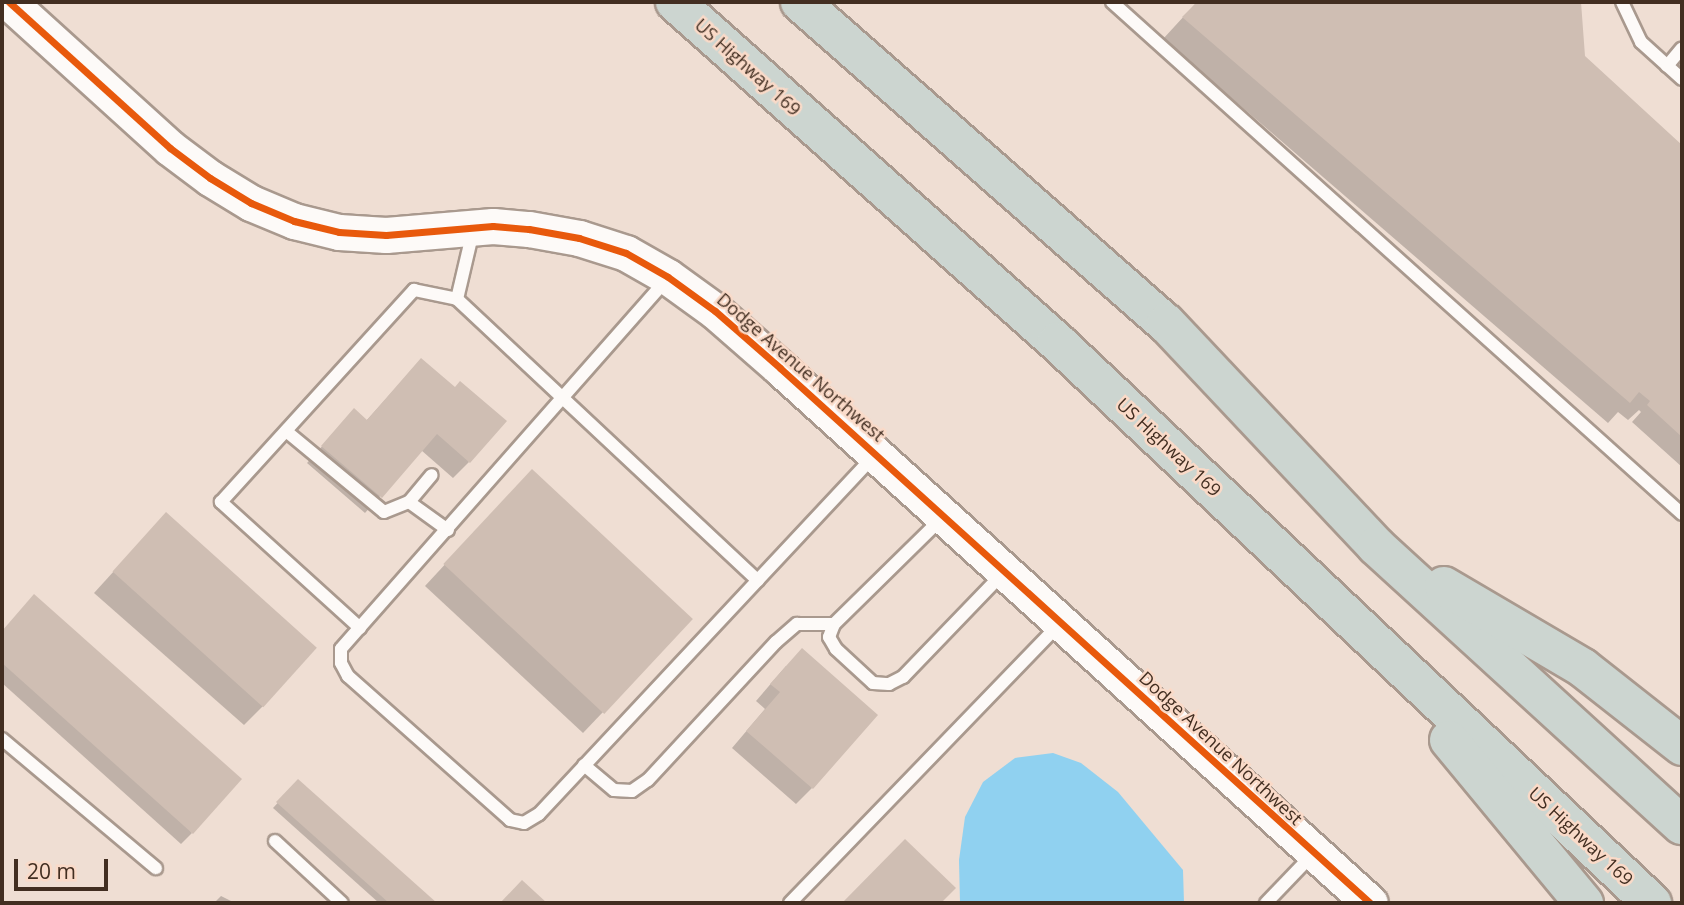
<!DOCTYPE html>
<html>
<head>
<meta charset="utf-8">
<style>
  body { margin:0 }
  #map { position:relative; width:1684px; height:905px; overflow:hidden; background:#efded3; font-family:"Open Sans",sans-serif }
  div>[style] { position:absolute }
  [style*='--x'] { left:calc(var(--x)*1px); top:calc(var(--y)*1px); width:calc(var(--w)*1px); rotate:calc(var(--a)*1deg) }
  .water>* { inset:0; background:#90d1f0 }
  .shadow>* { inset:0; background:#0003 }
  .building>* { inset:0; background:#cfbeb3; transform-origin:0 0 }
  .roads { filter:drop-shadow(2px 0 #a9998e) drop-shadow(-2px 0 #a9998e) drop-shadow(0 2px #a9998e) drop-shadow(0 -2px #a9998e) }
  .lane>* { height:12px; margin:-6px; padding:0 6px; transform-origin:6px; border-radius:6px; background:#fdfaf8 }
  .secondary>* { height:35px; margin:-17.5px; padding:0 17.5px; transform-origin:17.5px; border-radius:17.5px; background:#fdfaf8 }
  .highway>* { height:38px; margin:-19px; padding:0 19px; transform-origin:19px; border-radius:19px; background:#ccd5d0 }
  .cycleway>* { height:7px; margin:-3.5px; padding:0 3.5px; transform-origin:3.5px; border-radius:3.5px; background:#e8590c }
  span { translate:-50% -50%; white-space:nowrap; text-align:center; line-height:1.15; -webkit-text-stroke:5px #fadac8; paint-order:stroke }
  .street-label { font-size:18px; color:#422e21 }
  .frame { position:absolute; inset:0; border:4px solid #422e21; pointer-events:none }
  .scale { position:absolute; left:14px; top:859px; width:94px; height:32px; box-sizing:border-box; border:4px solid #422e21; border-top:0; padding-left:9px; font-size:21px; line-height:24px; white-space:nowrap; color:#422e21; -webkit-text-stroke:5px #fadac8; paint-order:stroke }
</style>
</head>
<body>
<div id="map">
  <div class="water">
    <div style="clip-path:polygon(1053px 753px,1081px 763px,1118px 792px,1183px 870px,1184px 903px,960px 903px,959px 860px,965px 817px,983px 782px,1015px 758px)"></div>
  </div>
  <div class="shadow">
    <div style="clip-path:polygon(1197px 2px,1579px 2px,1583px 57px,1682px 148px,1682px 467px,1632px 422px,1641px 412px,1639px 410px,1628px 420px,1618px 412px,1608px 423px,1163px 39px)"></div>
    <div style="clip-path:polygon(421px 360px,469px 462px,453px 478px,421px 450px,365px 513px,307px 463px,354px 411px,366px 421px)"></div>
    <div style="clip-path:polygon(512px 492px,603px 712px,583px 733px,425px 586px)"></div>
    <div style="clip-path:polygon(166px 514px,264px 705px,244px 725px,94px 593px)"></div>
    <div style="clip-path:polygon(24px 607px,192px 833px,181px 844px,2px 683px,2px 632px)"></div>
    <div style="clip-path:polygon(786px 666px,812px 788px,796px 804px,732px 748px,765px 709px,756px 701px)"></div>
    <div style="clip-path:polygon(298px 781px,434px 903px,379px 903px,273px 808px)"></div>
    <div style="clip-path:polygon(221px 896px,235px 903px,214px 903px)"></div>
  </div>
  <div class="building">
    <div style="clip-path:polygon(1197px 2px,1581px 2px,1585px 56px,1682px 145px,1682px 437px,1647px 405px,1650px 401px,1639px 392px,1630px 403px,1182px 17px)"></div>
    <div style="clip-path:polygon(421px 358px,455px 387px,460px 381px,507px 421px,470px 463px,437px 434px,382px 498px,321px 446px,354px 408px,367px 420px)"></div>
    <div style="left:532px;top:469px;width:220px;height:130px;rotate:43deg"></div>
    <div style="left:166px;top:512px;width:203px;height:80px;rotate:42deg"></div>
    <div style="clip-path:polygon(34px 594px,242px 779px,193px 834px,2px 663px,2px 631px)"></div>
    <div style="clip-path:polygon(802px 648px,878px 715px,813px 789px,746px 731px,780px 692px,770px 684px)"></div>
    <div style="clip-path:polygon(298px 779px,437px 903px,389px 903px,276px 802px)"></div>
    <div style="clip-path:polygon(905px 839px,956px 888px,941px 903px,842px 903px)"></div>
    <div style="clip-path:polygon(522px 880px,547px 903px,500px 903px)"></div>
  </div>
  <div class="roads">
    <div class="lane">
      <div style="--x:1112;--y:2;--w:766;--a:41.93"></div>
      <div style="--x:1622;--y:2;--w:44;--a:64.6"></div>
      <div style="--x:1641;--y:42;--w:55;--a:42.1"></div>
      <div style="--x:1667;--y:66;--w:23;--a:-50"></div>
      <div style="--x:473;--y:231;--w:70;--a:103.2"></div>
      <div style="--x:457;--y:299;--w:412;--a:43.1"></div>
      <div style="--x:667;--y:279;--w:493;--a:131.4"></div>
      <div style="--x:341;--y:649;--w:14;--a:90"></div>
      <div style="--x:341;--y:663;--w:15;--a:62"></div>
      <div style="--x:348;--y:676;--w:217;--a:41.6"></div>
      <div style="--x:510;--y:820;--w:14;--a:12"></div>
      <div style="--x:524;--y:823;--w:17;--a:-31"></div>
      <div style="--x:539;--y:814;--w:489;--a:-46.9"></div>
      <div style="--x:286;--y:431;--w:127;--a:39.6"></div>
      <div style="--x:384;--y:512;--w:27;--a:-22"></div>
      <div style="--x:409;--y:502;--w:35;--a:-50"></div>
      <div style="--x:409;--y:502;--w:48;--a:35.7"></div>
      <div style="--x:941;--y:519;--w:150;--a:135.5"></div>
      <div style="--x:834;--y:624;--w:14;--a:111"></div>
      <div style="--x:829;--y:637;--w:14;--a:60"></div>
      <div style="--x:836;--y:649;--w:50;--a:42.6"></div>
      <div style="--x:873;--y:683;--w:16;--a:4"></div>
      <div style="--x:889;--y:684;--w:16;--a:-27"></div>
      <div style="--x:903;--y:677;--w:146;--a:-46.1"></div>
      <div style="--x:360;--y:628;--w:188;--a:-137.8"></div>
      <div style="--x:221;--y:502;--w:287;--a:-47.7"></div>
      <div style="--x:414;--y:290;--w:44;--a:11.8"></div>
      <div style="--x:2;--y:739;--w:201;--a:40"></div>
      <div style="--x:584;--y:765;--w:39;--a:40"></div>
      <div style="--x:614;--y:790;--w:18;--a:3"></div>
      <div style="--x:632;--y:791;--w:19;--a:-35"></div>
      <div style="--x:648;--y:780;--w:188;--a:-47.2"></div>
      <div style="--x:776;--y:642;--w:28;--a:-41"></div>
      <div style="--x:797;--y:624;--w:37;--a:0"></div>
      <div style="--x:275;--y:841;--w:91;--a:42.8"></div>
      <div style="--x:790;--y:903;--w:386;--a:-46"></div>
      <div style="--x:1266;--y:903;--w:68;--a:-46.2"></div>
    </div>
    <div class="secondary">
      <div style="--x:9;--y:2;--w:217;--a:42.2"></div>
      <div style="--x:170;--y:148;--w:50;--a:36.9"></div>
      <div style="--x:210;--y:178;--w:48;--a:31.4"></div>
      <div style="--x:251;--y:203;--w:47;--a:22.7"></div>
      <div style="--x:294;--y:221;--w:46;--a:13.7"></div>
      <div style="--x:339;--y:232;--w:47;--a:3.7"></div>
      <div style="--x:386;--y:235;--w:107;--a:-4.8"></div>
      <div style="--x:493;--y:226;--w:36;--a:5"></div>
      <div style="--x:529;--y:229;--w:51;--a:10.2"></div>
      <div style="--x:579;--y:238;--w:49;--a:17.7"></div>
      <div style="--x:626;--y:253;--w:48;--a:29.7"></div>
      <div style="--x:668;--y:277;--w:58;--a:35.9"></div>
      <div style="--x:715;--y:311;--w:86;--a:41.2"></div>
      <div style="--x:780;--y:368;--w:796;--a:42.2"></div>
    </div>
    <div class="highway">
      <div style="--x:675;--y:2;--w:511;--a:41.67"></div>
      <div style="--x:1057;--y:342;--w:818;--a:43.32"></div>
      <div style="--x:800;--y:2;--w:487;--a:41.3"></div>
      <div style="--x:1166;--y:323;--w:306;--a:46.7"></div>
      <div style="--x:1376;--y:546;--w:414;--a:42.4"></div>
      <div style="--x:1444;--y:586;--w:161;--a:30.5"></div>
      <div style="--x:1583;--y:668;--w:126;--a:38.2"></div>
      <div style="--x:1449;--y:740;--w:212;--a:50.4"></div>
    </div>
  </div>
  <div class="cycleway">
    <div style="--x:9;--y:2;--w:217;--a:42.2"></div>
    <div style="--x:170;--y:148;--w:50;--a:36.9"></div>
    <div style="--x:210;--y:178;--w:48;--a:31.4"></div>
    <div style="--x:251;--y:203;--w:47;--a:22.7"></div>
    <div style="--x:294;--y:221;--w:46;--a:13.7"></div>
    <div style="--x:339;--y:232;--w:47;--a:3.7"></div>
    <div style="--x:386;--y:235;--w:107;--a:-4.8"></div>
    <div style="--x:493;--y:226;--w:36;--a:5"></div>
    <div style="--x:529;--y:229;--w:51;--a:10.2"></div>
    <div style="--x:579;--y:238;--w:49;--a:17.7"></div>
    <div style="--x:626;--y:253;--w:48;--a:29.7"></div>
    <div style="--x:668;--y:277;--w:58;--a:35.9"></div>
    <div style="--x:715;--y:311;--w:86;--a:41.2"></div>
    <div style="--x:780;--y:368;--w:796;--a:42.2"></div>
  </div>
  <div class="street-label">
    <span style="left:748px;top:67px;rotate:42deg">US Highway 169</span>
    <span style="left:801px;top:367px;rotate:41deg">Dodge Avenue Northwest</span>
    <span style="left:1169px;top:447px;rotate:43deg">US Highway 169</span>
    <span style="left:1221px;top:748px;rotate:43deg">Dodge Avenue Northwest</span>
    <span style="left:1581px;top:836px;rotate:43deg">US Highway 169</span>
  </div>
  <div class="frame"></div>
  <div class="scale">20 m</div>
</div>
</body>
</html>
